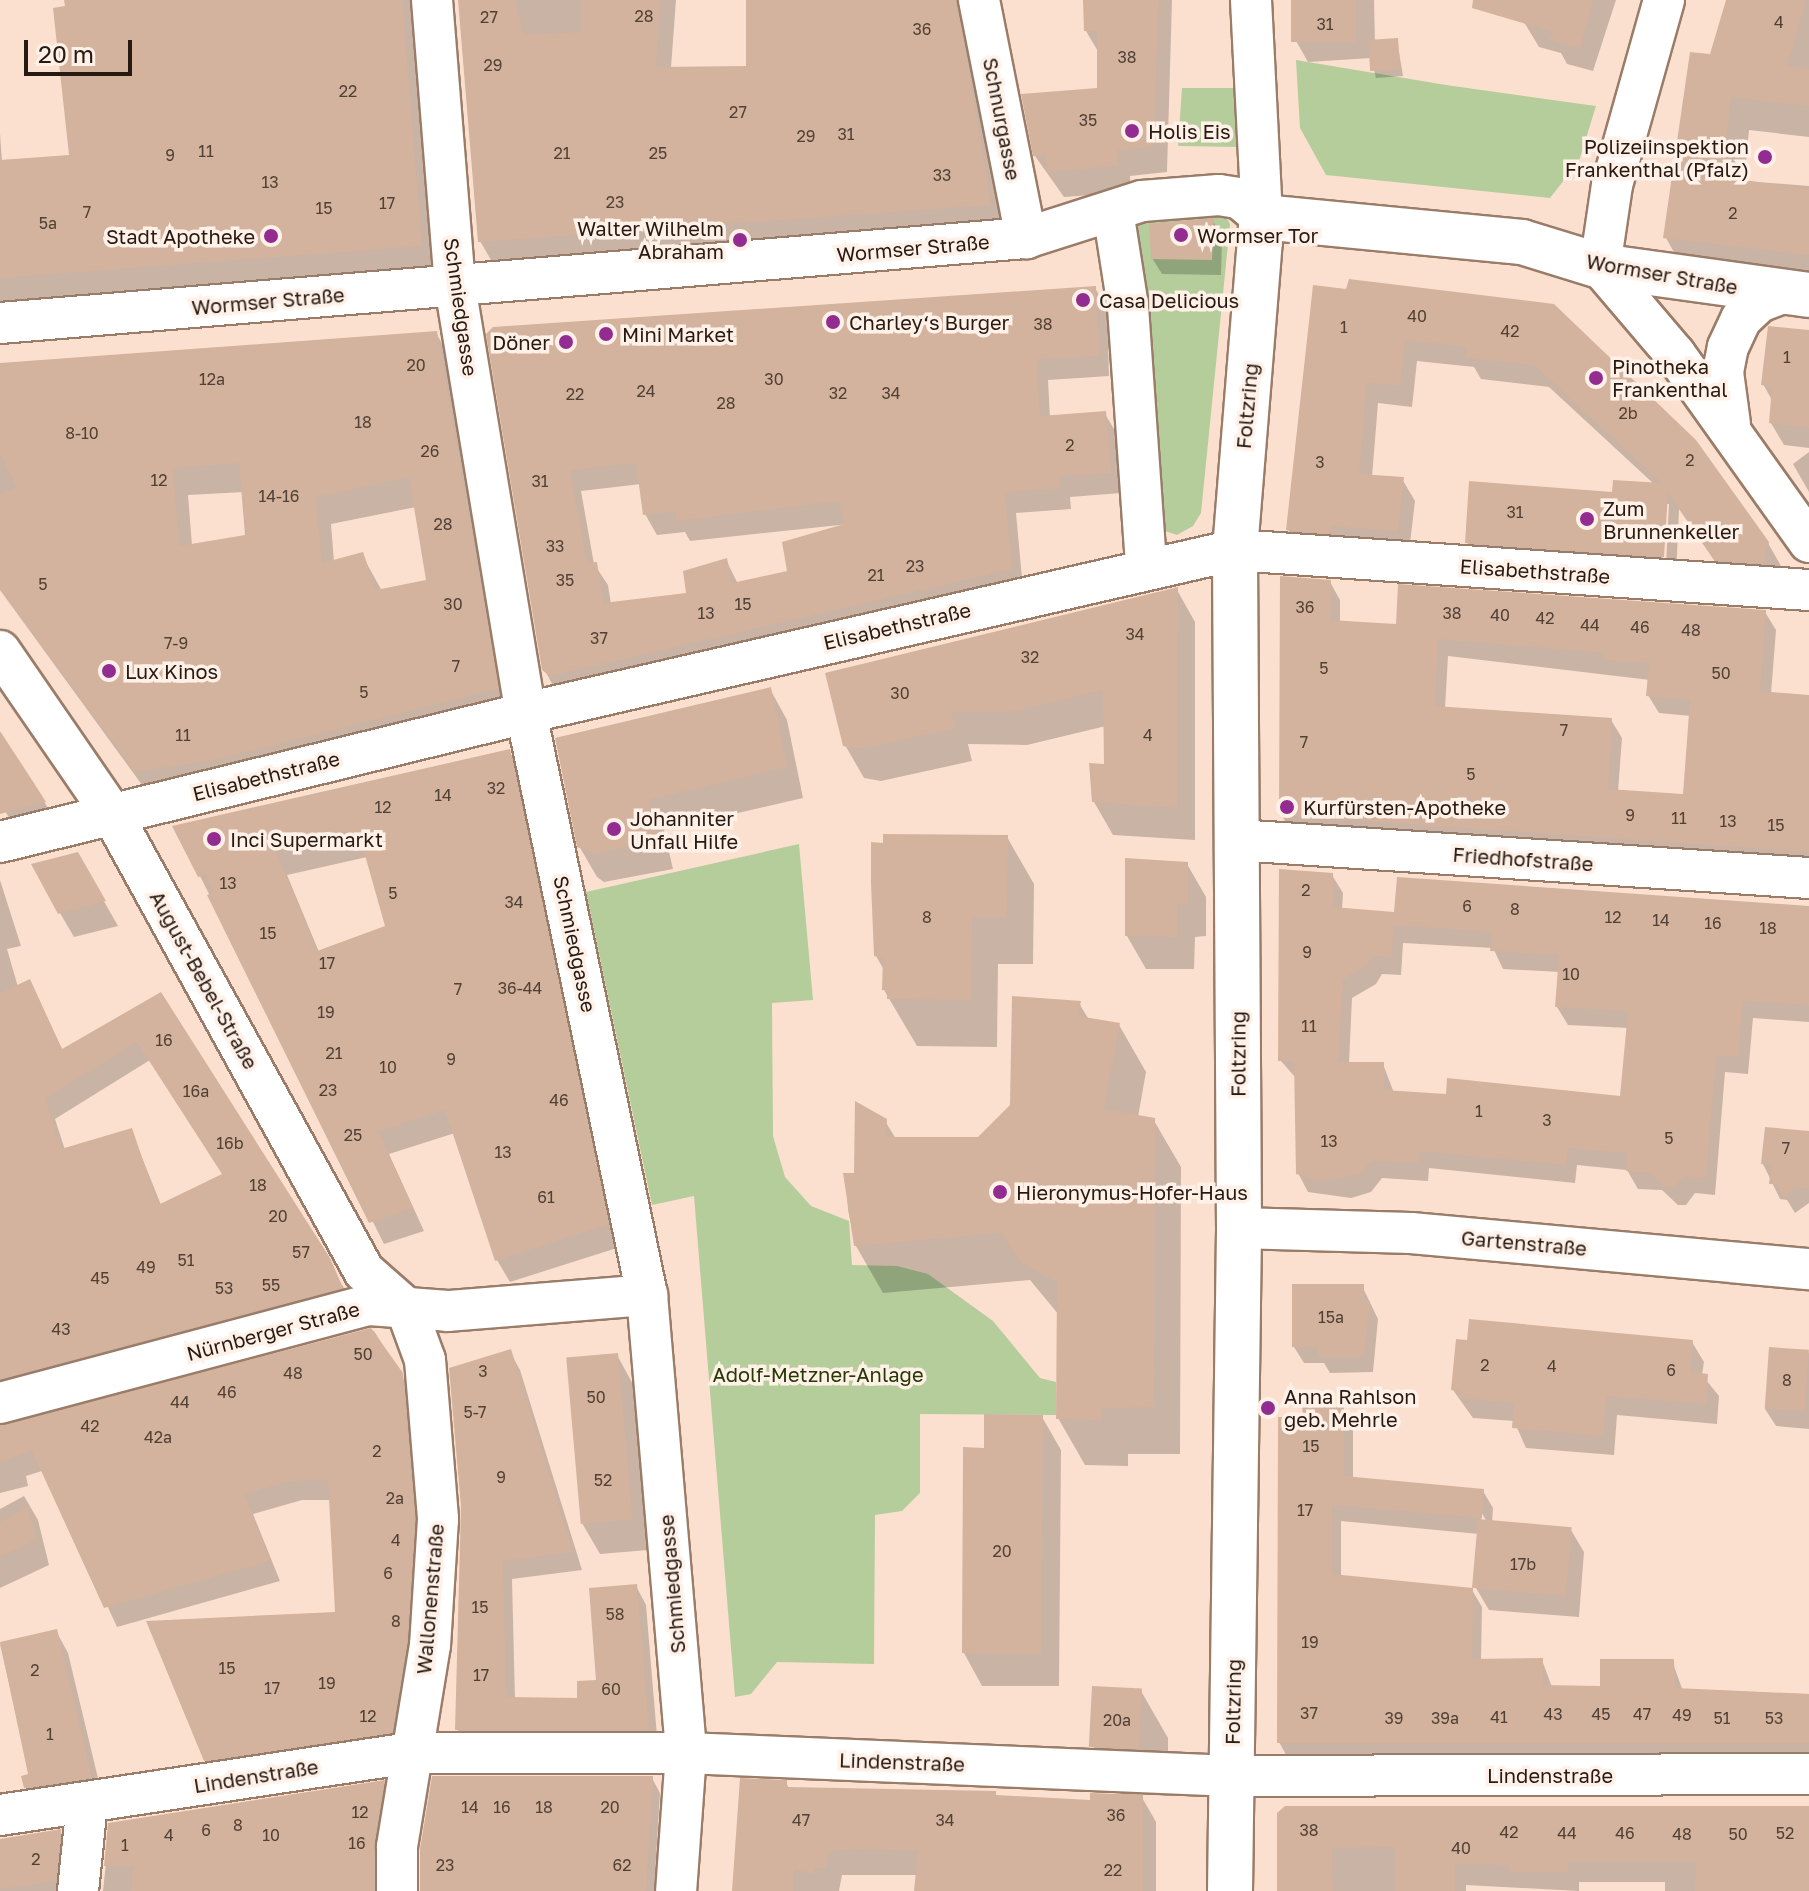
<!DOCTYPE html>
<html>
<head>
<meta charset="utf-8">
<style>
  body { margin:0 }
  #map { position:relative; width:1809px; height:1891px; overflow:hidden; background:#fce0cf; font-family:"Golos Text",sans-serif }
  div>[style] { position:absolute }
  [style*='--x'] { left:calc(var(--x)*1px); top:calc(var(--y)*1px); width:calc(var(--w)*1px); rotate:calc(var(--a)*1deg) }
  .green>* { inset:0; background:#b5cd9b }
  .shadow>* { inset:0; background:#0003 }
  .building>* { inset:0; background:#d3b39d; transform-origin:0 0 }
  .roads { filter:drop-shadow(2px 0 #9a7c68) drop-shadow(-2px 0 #9a7c68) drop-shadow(0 2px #9a7c68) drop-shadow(0 -2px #9a7c68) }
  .street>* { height:40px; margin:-20px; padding:0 20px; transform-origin:20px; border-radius:20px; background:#fff }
  .secondary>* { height:44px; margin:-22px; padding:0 22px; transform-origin:22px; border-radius:22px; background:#fff }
  .dots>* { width:22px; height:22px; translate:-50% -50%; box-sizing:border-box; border:4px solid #fff1e8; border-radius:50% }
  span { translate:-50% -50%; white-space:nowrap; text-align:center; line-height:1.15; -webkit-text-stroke:7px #fff1e8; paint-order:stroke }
  .number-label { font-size:16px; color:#514035 }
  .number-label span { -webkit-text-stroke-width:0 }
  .street-label { font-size:20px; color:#261a12 }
  .poi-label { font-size:20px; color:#261a12 }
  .left { translate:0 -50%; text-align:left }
  .right { translate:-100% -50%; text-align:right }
  .park-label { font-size:20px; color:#263904 }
  .scale { position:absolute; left:24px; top:40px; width:108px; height:36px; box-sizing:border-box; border:4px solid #261a12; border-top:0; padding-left:10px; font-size:24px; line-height:28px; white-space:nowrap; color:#261a12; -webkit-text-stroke:6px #fff1e8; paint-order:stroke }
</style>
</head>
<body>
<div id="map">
  <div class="green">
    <div style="clip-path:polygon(1296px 60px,1446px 85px,1596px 106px,1579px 161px,1550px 198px,1326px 175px,1300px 128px)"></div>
    <div style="clip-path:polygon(1182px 88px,1234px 88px,1238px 147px,1178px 146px)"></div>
    <div style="clip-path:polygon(1224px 213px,1230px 224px,1201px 513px,1193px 526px,1177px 535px,1162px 530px,1134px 227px,1140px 215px)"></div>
    <div style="clip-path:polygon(799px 844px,813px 1000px,772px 1003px,773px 1136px,785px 1177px,811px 1206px,849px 1221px,852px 1265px,897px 1266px,928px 1274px,993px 1321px,1040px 1378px,1056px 1382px,1056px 1415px,920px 1414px,920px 1493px,902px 1511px,875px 1515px,874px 1664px,777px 1662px,751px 1694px,735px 1697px,694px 1196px,652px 1205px,586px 892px)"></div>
  </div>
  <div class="shadow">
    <div style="clip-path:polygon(68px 0,415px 0,437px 274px,0 307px,0 133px,2px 162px,71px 157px)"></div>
    <div style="clip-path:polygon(460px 0,676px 0,671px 68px,748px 68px,748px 0,967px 0,1005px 231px,495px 267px,480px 241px)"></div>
    <div style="clip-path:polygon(1085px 0,1172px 0,1167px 172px,1130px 176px,1131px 192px,1064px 197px,1035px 156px,1099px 90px,1099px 53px,1086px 31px)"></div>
    <div style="clip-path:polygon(1293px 0,1374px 0,1375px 42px,1397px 40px,1403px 76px,1376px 78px,1371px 58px,1308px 62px,1296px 41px)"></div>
    <div style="clip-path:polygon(1522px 0,1616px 0,1593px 71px,1567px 64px,1561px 53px,1539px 47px,1524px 22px)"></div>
    <div style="clip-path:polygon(1727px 0,1809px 0,1809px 137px,1749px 130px,1744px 181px,1809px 186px,1809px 286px,1685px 272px,1666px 238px)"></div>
    <div style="clip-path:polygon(1213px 221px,1222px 237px,1221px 275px,1162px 274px,1152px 258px)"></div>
    <div style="clip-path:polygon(evenodd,1315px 287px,1553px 305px,1768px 543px,1781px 566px,1775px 585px,1729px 582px,1679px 509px,1676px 578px,1479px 564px,1467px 542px,1655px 485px,1549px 387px,1481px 379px,1474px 367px,1417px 361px,1412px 407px,1378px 403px,1372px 477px,1402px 479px,1415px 501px,1409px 552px,1301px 552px,1288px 530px,1315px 287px,1665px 504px,1669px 504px,1666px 567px,1662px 567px,1665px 504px)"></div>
    <div style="clip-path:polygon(evenodd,1095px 288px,1107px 309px,1109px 376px,1048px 380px,1050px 418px,1105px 414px,1117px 434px,1121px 493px,1070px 497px,1071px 509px,1016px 513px,1023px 589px,556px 691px,544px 669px,489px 335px,1095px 288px,641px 484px,645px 514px,657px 535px,685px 532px,690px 541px,849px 524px,789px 573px,738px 584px,726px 560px,688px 595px,611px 604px,608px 585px,594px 564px,581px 491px,641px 484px)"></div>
    <div style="clip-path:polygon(1809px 332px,1809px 448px,1784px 445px,1771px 423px,1773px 402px,1763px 384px)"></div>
    <div style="clip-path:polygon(evenodd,436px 333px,452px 361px,513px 716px,153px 800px,0 590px,0 366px,436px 333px,244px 492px,247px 536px,192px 545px,188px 495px,244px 492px,436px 333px,416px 507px,428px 582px,382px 591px,362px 555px,334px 562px,331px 524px,416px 507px)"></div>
    <div style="clip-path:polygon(1809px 452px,1809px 492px,1793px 464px)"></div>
    <div style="clip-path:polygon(evenodd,1330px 582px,1340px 600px,1340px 623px,1398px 626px,1765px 612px,1776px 630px,1771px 694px,1809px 697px,1809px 869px,1292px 833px,1281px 814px,1330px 582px,1448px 656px,1650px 680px,1648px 695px,1659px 713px,1691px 716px,1685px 796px,1618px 792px,1622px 738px,1611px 720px,1445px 709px,1448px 656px)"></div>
    <div style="clip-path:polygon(1177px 590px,1195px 622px,1195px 840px,1113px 835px,1094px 802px,1106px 766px,1106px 726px,1027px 745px,968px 744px,972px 761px,881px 781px,864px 778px,845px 745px)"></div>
    <div style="clip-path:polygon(770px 689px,787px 720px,803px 798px,664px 830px,673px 869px,604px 882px,597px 877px,579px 846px)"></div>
    <div style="clip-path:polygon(0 735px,45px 803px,61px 832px,23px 842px,0 802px)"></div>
    <div style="clip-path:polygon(evenodd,509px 751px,522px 773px,620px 1247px,510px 1282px,497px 1260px,455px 1133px,389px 1154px,424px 1231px,384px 1244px,200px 876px,509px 751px,367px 857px,388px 927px,319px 952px,287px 875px,367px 857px)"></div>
    <div style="clip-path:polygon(1007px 837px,1034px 884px,1033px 964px,998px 964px,997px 1047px,917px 1046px,884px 990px,884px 970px,876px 956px)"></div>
    <div style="clip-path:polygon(77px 854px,118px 926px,74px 937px,60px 913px)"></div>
    <div style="clip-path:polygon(1187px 864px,1206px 897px,1206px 936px,1195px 937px,1194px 969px,1146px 969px,1127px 936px)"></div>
    <div style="clip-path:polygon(evenodd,1332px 875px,1343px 893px,1342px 910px,1396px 914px,1809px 907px,1809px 1022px,1753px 1018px,1748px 1074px,1725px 1072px,1715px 1195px,1695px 1193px,1686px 1205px,1678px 1205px,1662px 1190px,1638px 1189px,1627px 1170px,1577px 1165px,1575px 1183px,1429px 1168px,1428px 1181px,1382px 1178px,1371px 1192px,1351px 1198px,1308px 1192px,1298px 1173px,1296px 1078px,1280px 1060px,1332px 875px,1403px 943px,1493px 948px,1503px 969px,1560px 972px,1557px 1007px,1568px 1025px,1628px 1028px,1622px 1098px,1394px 1093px,1383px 1064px,1349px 1064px,1352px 998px,1376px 984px,1382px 974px,1401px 975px,1403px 943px)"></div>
    <div style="clip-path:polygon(evenodd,0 880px,21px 946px,7px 949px,18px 987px,29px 982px,63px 1051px,160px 994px,354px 1304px,0 1406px,0 880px,150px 1060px,224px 1175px,161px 1205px,131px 1130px,65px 1150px,55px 1119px,150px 1060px)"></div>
    <div style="clip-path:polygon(1079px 1003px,1089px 1020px,1119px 1025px,1146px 1072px,1138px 1117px,1153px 1119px,1181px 1167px,1180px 1454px,1128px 1454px,1128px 1466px,1085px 1465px,1058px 1418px,1059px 1315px,1030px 1280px,883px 1293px,856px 1246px,848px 1210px,846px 1175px,856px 1175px,885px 1121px,896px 1139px,979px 1139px,1012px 1106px)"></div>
    <div style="clip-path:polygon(1809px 1133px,1809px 1203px,1795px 1213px,1787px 1200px,1780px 1199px,1763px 1164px)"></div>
    <div style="clip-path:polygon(1362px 1286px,1378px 1319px,1373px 1372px,1330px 1373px,1324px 1363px,1304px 1363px,1294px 1347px)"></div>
    <div style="clip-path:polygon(374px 1331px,413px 1395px,425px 1540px,402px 1752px,217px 1780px,206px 1760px,337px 1614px,331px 1500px,302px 1500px,253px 1514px,280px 1581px,117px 1627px,45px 1470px,26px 1476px,28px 1486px,0 1493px,0 1426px)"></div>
    <div style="clip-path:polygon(1692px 1342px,1704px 1362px,1702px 1375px,1719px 1396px,1717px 1424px,1617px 1415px,1614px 1455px,1526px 1448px,1514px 1421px,1473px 1418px,1453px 1390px)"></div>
    <div style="clip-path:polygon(510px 1352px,520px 1370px,582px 1570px,512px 1579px,515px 1699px,579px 1700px,598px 1681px,636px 1586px,646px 1605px,658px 1748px,467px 1748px,457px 1729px,463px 1507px)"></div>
    <div style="clip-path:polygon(1809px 1352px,1809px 1429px,1776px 1426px,1765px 1409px)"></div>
    <div style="clip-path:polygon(617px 1355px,634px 1386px,648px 1550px,600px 1554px,582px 1523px)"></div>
    <div style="clip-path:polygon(evenodd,1343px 1409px,1353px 1426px,1353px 1479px,1483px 1491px,1493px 1508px,1492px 1523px,1571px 1530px,1584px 1552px,1579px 1617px,1489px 1610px,1476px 1588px,1479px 1534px,1341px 1521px,1341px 1577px,1472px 1590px,1482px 1607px,1481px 1661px,1542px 1660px,1552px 1687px,1602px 1688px,1672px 1661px,1683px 1691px,1809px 1694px,1809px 1759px,1289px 1760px,1279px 1742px,1305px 1419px,1343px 1409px,1479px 1508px,1487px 1522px,1482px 1522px,1479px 1508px)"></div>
    <div style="clip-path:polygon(1042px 1417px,1061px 1450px,1059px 1686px,982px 1686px,964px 1653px,986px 1450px)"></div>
    <div style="clip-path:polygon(24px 1496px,38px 1520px,49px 1565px,0 1588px,0 1509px)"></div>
    <div style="clip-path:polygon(56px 1631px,68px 1653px,103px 1799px,39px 1809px,26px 1787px,30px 1775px,0 1644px)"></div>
    <div style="clip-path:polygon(1141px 1691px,1168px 1738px,1168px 1796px,1140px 1794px,1156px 1822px,1156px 1891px,916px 1891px,918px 1875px,842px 1875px,839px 1891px,734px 1891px,786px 1782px,789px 1789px,1092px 1803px,1122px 1796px,1093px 1746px)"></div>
    <div style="clip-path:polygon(652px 1778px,660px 1793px,654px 1891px,422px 1891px)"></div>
    <div style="clip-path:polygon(384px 1782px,392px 1797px,381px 1891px,103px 1891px,110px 1825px)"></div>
    <div style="clip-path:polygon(1809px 1809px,1809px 1891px,1665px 1891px,1665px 1882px,1579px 1882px,1579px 1891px,1466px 1885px,1466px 1891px,1279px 1891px,1279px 1814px)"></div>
    <div style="clip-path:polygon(60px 1831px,68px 1846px,66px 1891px,0 1891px,0 1840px)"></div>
  </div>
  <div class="building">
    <div style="clip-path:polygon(64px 0,402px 0,422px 246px,0 278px,0 160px,69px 155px,53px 8px,65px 6px)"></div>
    <div style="clip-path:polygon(458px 0,516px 0,523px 35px,581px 32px,581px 0,660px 0,656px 67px,746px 66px,746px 0,957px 0,991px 205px,478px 242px)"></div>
    <div style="clip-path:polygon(1083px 0,1159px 0,1153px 147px,1117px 150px,1118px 166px,1047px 172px,1045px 155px,1033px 156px,1021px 94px,1097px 88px,1097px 31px,1084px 31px)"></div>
    <div style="left:1291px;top:0;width:65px;height:42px"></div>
    <div style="clip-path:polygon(1473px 0,1593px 0,1580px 48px,1550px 40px,1553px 32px,1472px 8px)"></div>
    <div style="clip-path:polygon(1726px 0,1806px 0,1787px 66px,1809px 69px,1809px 106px,1731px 97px,1722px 177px,1809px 189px,1809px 255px,1663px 238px,1690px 52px,1710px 54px)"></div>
    <div style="left:1398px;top:38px;width:31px;height:30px;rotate:86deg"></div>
    <div style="clip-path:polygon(1214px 218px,1212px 260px,1151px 259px,1149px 224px)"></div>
    <div style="clip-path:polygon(1349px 279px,1554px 304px,1696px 440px,1769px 542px,1763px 564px,1715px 560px,1668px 492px,1664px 557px,1465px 543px,1469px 481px,1612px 492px,1613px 480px,1662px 483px,1534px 365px,1466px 358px,1467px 347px,1405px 340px,1400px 386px,1367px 382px,1359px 474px,1404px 477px,1398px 531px,1331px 526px,1331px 534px,1286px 530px,1313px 285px,1346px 289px)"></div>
    <div style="clip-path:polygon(evenodd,1096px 286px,1099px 356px,1037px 359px,1040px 416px,1106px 411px,1111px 473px,1059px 476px,1060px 488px,1005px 492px,1012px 569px,550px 676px,542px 670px,486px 334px,493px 327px,1096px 286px,636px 463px,643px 515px,675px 511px,676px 521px,839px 501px,844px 524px,782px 542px,787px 571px,732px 583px,727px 558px,683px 571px,686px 593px,603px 603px,597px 562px,587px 563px,570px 470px,636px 463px)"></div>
    <div style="clip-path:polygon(1768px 326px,1809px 330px,1809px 428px,1769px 423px,1772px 386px,1761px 385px)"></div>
    <div style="clip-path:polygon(evenodd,437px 331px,499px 688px,218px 759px,135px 772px,0 589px,0 494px,17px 487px,0 454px,0 363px,437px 331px,239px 463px,245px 535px,179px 546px,173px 468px,239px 463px,437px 331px,409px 477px,426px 580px,376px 590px,363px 552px,322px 563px,316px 497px,409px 477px)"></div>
    <div style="clip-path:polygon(evenodd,1280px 576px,1331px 580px,1330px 620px,1396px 624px,1398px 584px,1766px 610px,1760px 691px,1809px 695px,1809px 852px,1279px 815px,1280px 576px,1438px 639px,1605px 653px,1604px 660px,1649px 663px,1646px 696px,1690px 700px,1683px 794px,1608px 789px,1612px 718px,1435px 706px,1438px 639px)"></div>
    <div style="clip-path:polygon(1178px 587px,1177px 808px,1092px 802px,1089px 763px,1104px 764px,1103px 690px,1008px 712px,951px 712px,955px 728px,861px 749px,843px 746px,825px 673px)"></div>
    <div style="clip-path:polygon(771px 687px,787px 767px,648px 800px,657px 839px,597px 854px,577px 847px,555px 738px)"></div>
    <div style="clip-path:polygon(0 731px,32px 780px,46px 802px,0 814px)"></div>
    <div style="clip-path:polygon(evenodd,510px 749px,609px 1224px,495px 1261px,445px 1110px,378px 1131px,413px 1208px,369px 1223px,207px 895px,213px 893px,207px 875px,198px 877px,172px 826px,510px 749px,359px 834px,385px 926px,317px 951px,276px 852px,359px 834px)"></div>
    <div style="clip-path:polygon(883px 834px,1008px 835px,1007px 917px,972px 917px,971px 1000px,887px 999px,887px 990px,882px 990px,883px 957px,874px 956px,871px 883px,871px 842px,883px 843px)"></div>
    <div style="clip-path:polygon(78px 852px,106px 901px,58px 914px,31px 864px)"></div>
    <div style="clip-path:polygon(1125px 858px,1188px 862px,1188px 904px,1177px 904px,1177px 937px,1125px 936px)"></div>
    <div style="clip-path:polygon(evenodd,1279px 869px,1333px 873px,1333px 907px,1394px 912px,1397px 877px,1809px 906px,1809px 1005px,1743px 1001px,1738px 1057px,1716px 1055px,1706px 1178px,1685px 1176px,1675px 1187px,1666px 1187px,1650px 1173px,1626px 1171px,1627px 1153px,1568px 1148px,1566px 1165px,1419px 1151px,1418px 1163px,1371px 1161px,1361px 1174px,1323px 1181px,1296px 1174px,1294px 1061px,1278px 1061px,1279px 869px,1393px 925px,1492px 932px,1490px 951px,1559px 955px,1555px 1007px,1628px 1011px,1620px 1096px,1447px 1078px,1446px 1094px,1384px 1090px,1384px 1062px,1338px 1062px,1343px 979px,1366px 966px,1372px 956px,1392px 957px,1393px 925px)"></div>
    <div style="clip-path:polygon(evenodd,30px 979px,62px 1049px,161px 992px,330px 1258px,343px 1288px,0 1379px,0 993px,30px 979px,137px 1042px,222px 1174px,158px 1205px,132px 1128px,61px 1149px,45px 1098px,137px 1042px)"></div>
    <div style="clip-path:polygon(1012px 996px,1081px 1001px,1078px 1016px,1120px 1023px,1104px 1109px,1155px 1118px,1154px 1407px,1102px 1408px,1102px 1420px,1056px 1419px,1057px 1282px,1023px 1264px,1001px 1233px,854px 1246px,843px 1173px,854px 1173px,855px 1101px,887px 1119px,886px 1137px,978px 1137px,1010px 1105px)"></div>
    <div style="clip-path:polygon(1765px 1127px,1809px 1131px,1809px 1188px,1795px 1187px,1784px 1199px,1777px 1184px,1769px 1184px,1771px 1165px,1761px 1164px)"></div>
    <div style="clip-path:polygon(1292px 1284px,1364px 1284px,1364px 1301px,1370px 1301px,1364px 1357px,1319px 1357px,1318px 1347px,1292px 1347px)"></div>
    <div style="clip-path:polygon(1469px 1319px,1693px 1340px,1691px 1372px,1708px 1374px,1706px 1404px,1607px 1396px,1603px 1436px,1512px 1428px,1514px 1403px,1460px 1398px,1460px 1391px,1451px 1390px,1456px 1339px,1467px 1340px)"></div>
    <div style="clip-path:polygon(371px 1328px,403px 1373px,415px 1519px,407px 1642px,392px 1733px,204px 1761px,146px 1621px,335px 1612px,328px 1480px,290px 1481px,244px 1494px,270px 1561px,104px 1608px,32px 1451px,0 1462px,0 1425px)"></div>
    <div style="left:1769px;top:1347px;width:40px;height:62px;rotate:4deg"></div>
    <div style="clip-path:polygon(511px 1349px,573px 1552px,503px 1561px,506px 1697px,577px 1698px,577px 1681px,596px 1680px,589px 1588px,637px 1584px,649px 1730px,455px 1730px,461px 1507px,449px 1368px)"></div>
    <div style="left:618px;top:1353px;width:167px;height:52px;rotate:85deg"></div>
    <div style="clip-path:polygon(1302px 1406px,1344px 1407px,1344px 1476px,1484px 1489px,1482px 1518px,1332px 1505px,1332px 1574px,1473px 1588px,1472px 1659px,1543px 1658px,1543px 1685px,1600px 1686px,1600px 1659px,1674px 1659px,1675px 1688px,1809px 1694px,1809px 1743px,1277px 1743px,1278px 1417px,1303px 1417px)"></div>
    <div style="clip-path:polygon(984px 1414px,1043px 1415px,1041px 1654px,962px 1653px,963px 1447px,984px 1448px)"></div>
    <div style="clip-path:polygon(28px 1507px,36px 1540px,0 1557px,0 1522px)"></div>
    <div style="left:1478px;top:1519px;width:94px;height:69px;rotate:5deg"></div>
    <div style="clip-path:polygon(57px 1629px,92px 1778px,24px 1788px,21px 1776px,28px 1774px,0 1642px)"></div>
    <div style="left:1092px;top:1686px;width:50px;height:61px;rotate:3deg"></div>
    <div style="clip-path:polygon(432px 1776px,653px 1776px,646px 1891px,420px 1891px,420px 1849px)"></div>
    <div style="clip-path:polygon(740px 1778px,787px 1780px,787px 1787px,996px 1791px,996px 1795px,1090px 1800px,1090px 1793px,1143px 1795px,1143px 1891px,914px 1891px,918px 1851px,861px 1849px,829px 1851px,825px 1869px,815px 1867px,814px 1874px,794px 1869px,793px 1891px,732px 1891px)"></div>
    <div style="clip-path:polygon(385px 1780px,374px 1843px,374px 1891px,131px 1891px,133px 1866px,104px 1866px,108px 1823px)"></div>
    <div style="clip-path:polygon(1285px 1806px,1809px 1806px,1809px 1891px,1695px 1891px,1696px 1861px,1568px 1861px,1568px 1872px,1509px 1872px,1509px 1865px,1455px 1864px,1455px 1891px,1395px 1891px,1395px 1847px,1332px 1848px,1333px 1891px,1277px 1891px,1277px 1813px)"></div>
    <div style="clip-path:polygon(61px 1829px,56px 1881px,0 1889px,0 1839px)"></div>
  </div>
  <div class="roads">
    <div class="street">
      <div style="--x:432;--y:0;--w:287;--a:85.4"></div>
      <div style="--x:455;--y:286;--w:433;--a:80.6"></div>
      <div style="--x:526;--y:713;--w:594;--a:78.26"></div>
      <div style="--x:647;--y:1295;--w:460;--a:85.1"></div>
      <div style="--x:686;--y:1753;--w:138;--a:94.1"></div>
      <div style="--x:979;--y:0;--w:243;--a:78.8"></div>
      <div style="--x:1251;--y:0;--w:217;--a:87.1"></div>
      <div style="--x:1664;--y:0;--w:192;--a:105.7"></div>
      <div style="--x:1612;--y:185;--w:82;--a:98.4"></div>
      <div style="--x:1600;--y:266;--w:116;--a:49.6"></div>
      <div style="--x:1675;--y:354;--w:231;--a:54.5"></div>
      <div style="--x:1113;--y:211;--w:97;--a:81.1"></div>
      <div style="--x:1128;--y:307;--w:261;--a:86"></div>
      <div style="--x:0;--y:323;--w:1030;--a:-4.74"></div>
      <div style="--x:1026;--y:238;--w:122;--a:-17.7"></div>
      <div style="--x:1142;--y:201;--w:77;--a:-4.5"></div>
      <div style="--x:1219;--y:195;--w:20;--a:9"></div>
      <div style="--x:1239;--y:198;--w:30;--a:40"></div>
      <div style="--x:1730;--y:424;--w:52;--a:-97.7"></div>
      <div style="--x:1723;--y:372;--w:25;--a:-79"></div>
      <div style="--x:1728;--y:347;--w:31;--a:-65"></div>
      <div style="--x:1741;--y:319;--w:25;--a:-43"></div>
      <div style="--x:1759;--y:302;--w:28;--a:-21"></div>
      <div style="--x:0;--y:651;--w:198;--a:55.5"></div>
      <div style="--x:112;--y:814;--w:522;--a:61.13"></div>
      <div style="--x:364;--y:1271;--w:56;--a:41.4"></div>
      <div style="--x:406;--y:1308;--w:55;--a:69.9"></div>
      <div style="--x:425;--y:1360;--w:160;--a:85.3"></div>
      <div style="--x:438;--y:1519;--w:126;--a:93.6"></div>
      <div style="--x:430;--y:1645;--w:205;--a:99.3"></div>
      <div style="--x:397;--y:1847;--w:44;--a:90"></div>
      <div style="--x:1237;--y:840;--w:573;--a:3.8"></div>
      <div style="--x:0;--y:842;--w:542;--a:-13.78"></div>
      <div style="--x:526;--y:713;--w:727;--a:-12.95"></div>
      <div style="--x:1235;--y:550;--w:575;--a:3.99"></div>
      <div style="--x:1239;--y:1228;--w:172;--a:1.7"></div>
      <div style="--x:1411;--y:1233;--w:400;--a:5.2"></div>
      <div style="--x:0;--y:1403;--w:382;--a:-14.9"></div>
      <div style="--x:369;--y:1305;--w:79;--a:4.3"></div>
      <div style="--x:448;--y:1311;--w:200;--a:-4.6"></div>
      <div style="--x:0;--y:1815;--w:416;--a:-8.6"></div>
      <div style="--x:411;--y:1753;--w:275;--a:0"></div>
      <div style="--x:686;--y:1753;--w:547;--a:2.41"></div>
      <div style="--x:1233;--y:1776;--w:576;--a:-0.2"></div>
      <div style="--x:78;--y:1891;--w:89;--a:-84.2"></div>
    </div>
    <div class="secondary">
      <div style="--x:1230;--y:1891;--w:663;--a:-89.22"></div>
      <div style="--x:1239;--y:1228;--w:678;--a:-90.34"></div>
      <div style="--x:1235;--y:550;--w:334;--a:-85.4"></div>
      <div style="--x:1262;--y:217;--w:261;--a:5.5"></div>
      <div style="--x:1522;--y:242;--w:82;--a:17.1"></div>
      <div style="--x:1600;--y:266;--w:211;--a:7.9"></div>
    </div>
  </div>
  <div class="dots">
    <div style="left:1132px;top:131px;background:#932c91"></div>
    <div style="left:1765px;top:157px;background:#932c91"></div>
    <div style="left:1181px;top:235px;background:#932c91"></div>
    <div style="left:271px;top:236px;background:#932c91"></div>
    <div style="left:740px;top:240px;background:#932c91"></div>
    <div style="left:1083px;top:300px;background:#932c91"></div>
    <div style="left:833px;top:322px;background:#932c91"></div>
    <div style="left:606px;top:334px;background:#932c91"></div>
    <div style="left:566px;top:342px;background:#932c91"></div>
    <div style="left:1596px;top:378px;background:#932c91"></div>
    <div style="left:1587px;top:519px;background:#932c91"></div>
    <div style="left:109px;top:671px;background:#932c91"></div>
    <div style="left:1287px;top:807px;background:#932c91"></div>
    <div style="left:614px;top:829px;background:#932c91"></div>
    <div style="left:214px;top:839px;background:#932c91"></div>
    <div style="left:1000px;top:1192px;background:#932c91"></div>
    <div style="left:1268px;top:1408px;background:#932c91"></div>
  </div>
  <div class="number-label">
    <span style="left:644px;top:16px">28</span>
    <span style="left:489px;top:17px">27</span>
    <span style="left:1779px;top:22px">4</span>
    <span style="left:1325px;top:24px">31</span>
    <span style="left:922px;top:29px">36</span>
    <span style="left:1127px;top:57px">38</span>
    <span style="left:493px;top:65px">29</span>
    <span style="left:348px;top:91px">22</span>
    <span style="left:738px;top:112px">27</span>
    <span style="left:1088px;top:120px">35</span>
    <span style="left:846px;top:134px">31</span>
    <span style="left:806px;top:136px">29</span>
    <span style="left:206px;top:151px">11</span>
    <span style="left:562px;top:153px">21</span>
    <span style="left:658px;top:153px">25</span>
    <span style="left:170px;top:155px">9</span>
    <span style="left:942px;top:175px">33</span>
    <span style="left:270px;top:182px">13</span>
    <span style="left:615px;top:202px">23</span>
    <span style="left:387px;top:203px">17</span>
    <span style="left:324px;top:208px">15</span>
    <span style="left:87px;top:212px">7</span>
    <span style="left:1733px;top:213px">2</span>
    <span style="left:48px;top:223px">5a</span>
    <span style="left:1417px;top:316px">40</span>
    <span style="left:1043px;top:324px">38</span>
    <span style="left:1344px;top:327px">1</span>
    <span style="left:1510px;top:331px">42</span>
    <span style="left:1787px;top:357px">1</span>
    <span style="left:416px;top:365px">20</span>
    <span style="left:212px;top:379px">12a</span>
    <span style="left:774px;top:379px">30</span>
    <span style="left:646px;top:391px">24</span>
    <span style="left:838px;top:393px">32</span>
    <span style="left:891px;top:393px">34</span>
    <span style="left:575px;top:394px">22</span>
    <span style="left:726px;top:403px">28</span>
    <span style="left:1628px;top:413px">2b</span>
    <span style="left:363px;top:422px">18</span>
    <span style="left:82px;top:433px">8-10</span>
    <span style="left:1070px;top:445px">2</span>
    <span style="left:430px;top:451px">26</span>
    <span style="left:1690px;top:460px">2</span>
    <span style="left:1320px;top:462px">3</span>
    <span style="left:159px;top:480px">12</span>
    <span style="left:540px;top:481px">31</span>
    <span style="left:279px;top:496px">14-16</span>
    <span style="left:1515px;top:512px">31</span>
    <span style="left:443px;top:524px">28</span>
    <span style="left:555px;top:546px">33</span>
    <span style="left:915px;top:566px">23</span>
    <span style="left:876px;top:575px">21</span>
    <span style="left:565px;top:580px">35</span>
    <span style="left:43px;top:584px">5</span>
    <span style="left:453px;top:604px">30</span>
    <span style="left:743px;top:604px">15</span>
    <span style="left:1305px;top:607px">36</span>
    <span style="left:706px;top:613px">13</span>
    <span style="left:1452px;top:613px">38</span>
    <span style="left:1500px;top:615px">40</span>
    <span style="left:1545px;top:618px">42</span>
    <span style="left:1590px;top:625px">44</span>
    <span style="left:1640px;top:627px">46</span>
    <span style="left:1691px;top:630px">48</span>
    <span style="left:1135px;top:634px">34</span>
    <span style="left:599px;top:638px">37</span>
    <span style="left:176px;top:643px">7-9</span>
    <span style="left:1030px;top:657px">32</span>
    <span style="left:456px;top:666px">7</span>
    <span style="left:1324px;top:668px">5</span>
    <span style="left:1721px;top:673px">50</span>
    <span style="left:364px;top:692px">5</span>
    <span style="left:900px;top:693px">30</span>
    <span style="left:1564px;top:730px">7</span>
    <span style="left:183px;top:735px">11</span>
    <span style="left:1148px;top:735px">4</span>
    <span style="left:1304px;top:742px">7</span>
    <span style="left:1471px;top:774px">5</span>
    <span style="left:496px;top:788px">32</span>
    <span style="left:443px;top:795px">14</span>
    <span style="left:383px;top:807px">12</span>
    <span style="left:1630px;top:815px">9</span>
    <span style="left:1679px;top:818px">11</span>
    <span style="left:1728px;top:821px">13</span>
    <span style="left:1776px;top:825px">15</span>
    <span style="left:228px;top:883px">13</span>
    <span style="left:1306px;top:890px">2</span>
    <span style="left:393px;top:893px">5</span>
    <span style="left:514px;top:902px">34</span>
    <span style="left:1467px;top:906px">6</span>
    <span style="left:1515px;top:909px">8</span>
    <span style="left:927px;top:917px">8</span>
    <span style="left:1613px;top:917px">12</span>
    <span style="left:1661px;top:920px">14</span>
    <span style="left:1713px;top:923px">16</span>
    <span style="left:1768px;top:928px">18</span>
    <span style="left:268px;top:933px">15</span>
    <span style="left:1307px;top:952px">9</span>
    <span style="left:327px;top:963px">17</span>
    <span style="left:1571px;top:974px">10</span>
    <span style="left:520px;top:988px">36-44</span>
    <span style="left:458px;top:989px">7</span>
    <span style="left:326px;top:1012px">19</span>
    <span style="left:1309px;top:1026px">11</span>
    <span style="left:164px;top:1040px">16</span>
    <span style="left:334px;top:1053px">21</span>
    <span style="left:451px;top:1059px">9</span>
    <span style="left:388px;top:1067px">10</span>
    <span style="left:328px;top:1090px">23</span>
    <span style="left:196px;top:1091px">16a</span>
    <span style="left:559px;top:1100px">46</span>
    <span style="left:1479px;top:1111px">1</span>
    <span style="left:1547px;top:1120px">3</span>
    <span style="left:353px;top:1135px">25</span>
    <span style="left:1669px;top:1138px">5</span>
    <span style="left:1329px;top:1141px">13</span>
    <span style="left:230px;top:1143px">16b</span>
    <span style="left:1786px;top:1148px">7</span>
    <span style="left:503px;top:1152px">13</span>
    <span style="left:258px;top:1185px">18</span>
    <span style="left:546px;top:1197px">61</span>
    <span style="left:278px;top:1216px">20</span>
    <span style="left:301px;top:1252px">57</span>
    <span style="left:186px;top:1260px">51</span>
    <span style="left:146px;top:1267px">49</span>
    <span style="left:100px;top:1278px">45</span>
    <span style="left:271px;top:1285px">55</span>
    <span style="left:224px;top:1288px">53</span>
    <span style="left:1331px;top:1317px">15a</span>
    <span style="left:61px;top:1329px">43</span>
    <span style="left:363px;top:1354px">50</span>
    <span style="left:1485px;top:1365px">2</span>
    <span style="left:1552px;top:1366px">4</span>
    <span style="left:1671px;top:1370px">6</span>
    <span style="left:483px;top:1371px">3</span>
    <span style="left:293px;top:1373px">48</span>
    <span style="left:1787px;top:1380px">8</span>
    <span style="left:227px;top:1392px">46</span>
    <span style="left:596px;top:1397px">50</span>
    <span style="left:180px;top:1402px">44</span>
    <span style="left:475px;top:1412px">5-7</span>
    <span style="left:90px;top:1426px">42</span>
    <span style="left:158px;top:1437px">42a</span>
    <span style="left:1311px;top:1446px">15</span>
    <span style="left:377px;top:1451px">2</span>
    <span style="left:501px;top:1477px">9</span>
    <span style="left:603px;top:1480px">52</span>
    <span style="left:395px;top:1498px">2a</span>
    <span style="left:1305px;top:1510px">17</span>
    <span style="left:396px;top:1540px">4</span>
    <span style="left:1002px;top:1551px">20</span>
    <span style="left:1523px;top:1564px">17b</span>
    <span style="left:388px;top:1573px">6</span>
    <span style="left:480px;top:1607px">15</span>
    <span style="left:615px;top:1614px">58</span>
    <span style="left:396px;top:1621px">8</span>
    <span style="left:1310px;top:1642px">19</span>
    <span style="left:227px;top:1668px">15</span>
    <span style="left:35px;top:1670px">2</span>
    <span style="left:481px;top:1675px">17</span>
    <span style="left:327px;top:1683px">19</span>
    <span style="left:272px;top:1688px">17</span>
    <span style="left:611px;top:1689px">60</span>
    <span style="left:1309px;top:1713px">37</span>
    <span style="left:1553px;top:1714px">43</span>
    <span style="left:1601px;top:1714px">45</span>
    <span style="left:1642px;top:1714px">47</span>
    <span style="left:1682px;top:1715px">49</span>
    <span style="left:368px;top:1716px">12</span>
    <span style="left:1499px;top:1717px">41</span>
    <span style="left:1394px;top:1718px">39</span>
    <span style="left:1445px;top:1718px">39a</span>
    <span style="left:1722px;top:1718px">51</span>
    <span style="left:1774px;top:1718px">53</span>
    <span style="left:1117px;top:1720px">20a</span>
    <span style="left:50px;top:1734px">1</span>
    <span style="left:470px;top:1807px">14</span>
    <span style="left:502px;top:1807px">16</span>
    <span style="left:544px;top:1807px">18</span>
    <span style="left:610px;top:1807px">20</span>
    <span style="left:360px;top:1812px">12</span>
    <span style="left:1116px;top:1815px">36</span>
    <span style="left:801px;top:1820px">47</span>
    <span style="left:945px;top:1820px">34</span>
    <span style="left:238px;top:1825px">8</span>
    <span style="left:206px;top:1830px">6</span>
    <span style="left:1309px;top:1830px">38</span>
    <span style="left:1509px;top:1832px">42</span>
    <span style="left:1567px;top:1833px">44</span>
    <span style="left:1625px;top:1833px">46</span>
    <span style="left:1785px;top:1833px">52</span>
    <span style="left:1682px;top:1834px">48</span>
    <span style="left:1738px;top:1834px">50</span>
    <span style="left:169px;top:1835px">4</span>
    <span style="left:271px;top:1835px">10</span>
    <span style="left:357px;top:1843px">16</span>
    <span style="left:125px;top:1845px">1</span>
    <span style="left:1461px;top:1848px">40</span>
    <span style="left:36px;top:1859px">2</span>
    <span style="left:445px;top:1865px">23</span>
    <span style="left:622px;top:1865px">62</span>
    <span style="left:1113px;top:1870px">22</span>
  </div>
  <div class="street-label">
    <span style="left:1002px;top:119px;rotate:79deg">Schnurgasse</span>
    <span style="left:913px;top:248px;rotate:-5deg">Wormser Straße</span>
    <span style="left:1662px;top:274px;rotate:10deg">Wormser Straße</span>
    <span style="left:268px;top:301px;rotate:-5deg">Wormser Straße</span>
    <span style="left:461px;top:307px;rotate:82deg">Schmiedgasse</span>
    <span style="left:1247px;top:406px;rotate:-85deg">Foltzring</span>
    <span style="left:1535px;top:571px;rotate:4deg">Elisabethstraße</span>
    <span style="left:897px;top:626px;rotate:-13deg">Elisabethstraße</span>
    <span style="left:266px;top:776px;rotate:-14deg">Elisabethstraße</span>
    <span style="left:1523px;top:859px;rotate:4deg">Friedhofstraße</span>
    <span style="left:575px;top:944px;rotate:78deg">Schmiedgasse</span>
    <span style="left:204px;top:980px;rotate:61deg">August-Bebel-Straße</span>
    <span style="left:1238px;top:1054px;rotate:-90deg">Foltzring</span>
    <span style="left:1524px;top:1243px;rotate:5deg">Gartenstraße</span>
    <span style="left:273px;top:1331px;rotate:-15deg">Nürnberger Straße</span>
    <span style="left:672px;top:1584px;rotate:-95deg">Schmiedgasse</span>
    <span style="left:430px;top:1599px;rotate:-85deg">Wallonenstraße</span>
    <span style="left:1233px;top:1702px;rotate:-89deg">Foltzring</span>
    <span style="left:902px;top:1762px;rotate:2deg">Lindenstraße</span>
    <span style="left:1550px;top:1775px">Lindenstraße</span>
    <span style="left:256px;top:1776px;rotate:-9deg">Lindenstraße</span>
  </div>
  <div class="poi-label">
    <span class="left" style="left:1148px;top:131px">Holis Eis</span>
    <span class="right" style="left:1749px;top:158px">Polizeiinspektion<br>Frankenthal (Pfalz)</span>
    <span class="right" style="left:724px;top:240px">Walter Wilhelm<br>Abraham</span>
    <span class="left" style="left:1197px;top:235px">Wormser Tor</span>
    <span class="right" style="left:255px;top:236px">Stadt Apotheke</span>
    <span class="left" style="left:1099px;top:300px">Casa Delicious</span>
    <span class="left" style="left:849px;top:322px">Charley‘s Burger</span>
    <span class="left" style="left:622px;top:334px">Mini Market</span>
    <span class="right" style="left:550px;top:342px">Döner</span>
    <span class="left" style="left:1612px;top:378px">Pinotheka<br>Frankenthal</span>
    <span class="left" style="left:1603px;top:520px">Zum<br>Brunnenkeller</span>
    <span class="left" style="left:125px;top:671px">Lux Kinos</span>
    <span class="left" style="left:1303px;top:807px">Kurfürsten-Apotheke</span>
    <span class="left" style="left:630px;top:830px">Johanniter<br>Unfall Hilfe</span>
    <span class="left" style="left:230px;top:839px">Inci Supermarkt</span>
    <span class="left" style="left:1016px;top:1192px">Hieronymus-Hofer-Haus</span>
    <span class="left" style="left:1284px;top:1408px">Anna Rahlson<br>geb. Mehrle</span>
  </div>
  <div class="park-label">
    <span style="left:818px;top:1374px">Adolf-Metzner-Anlage</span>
  </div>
  <div class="scale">20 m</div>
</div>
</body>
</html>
